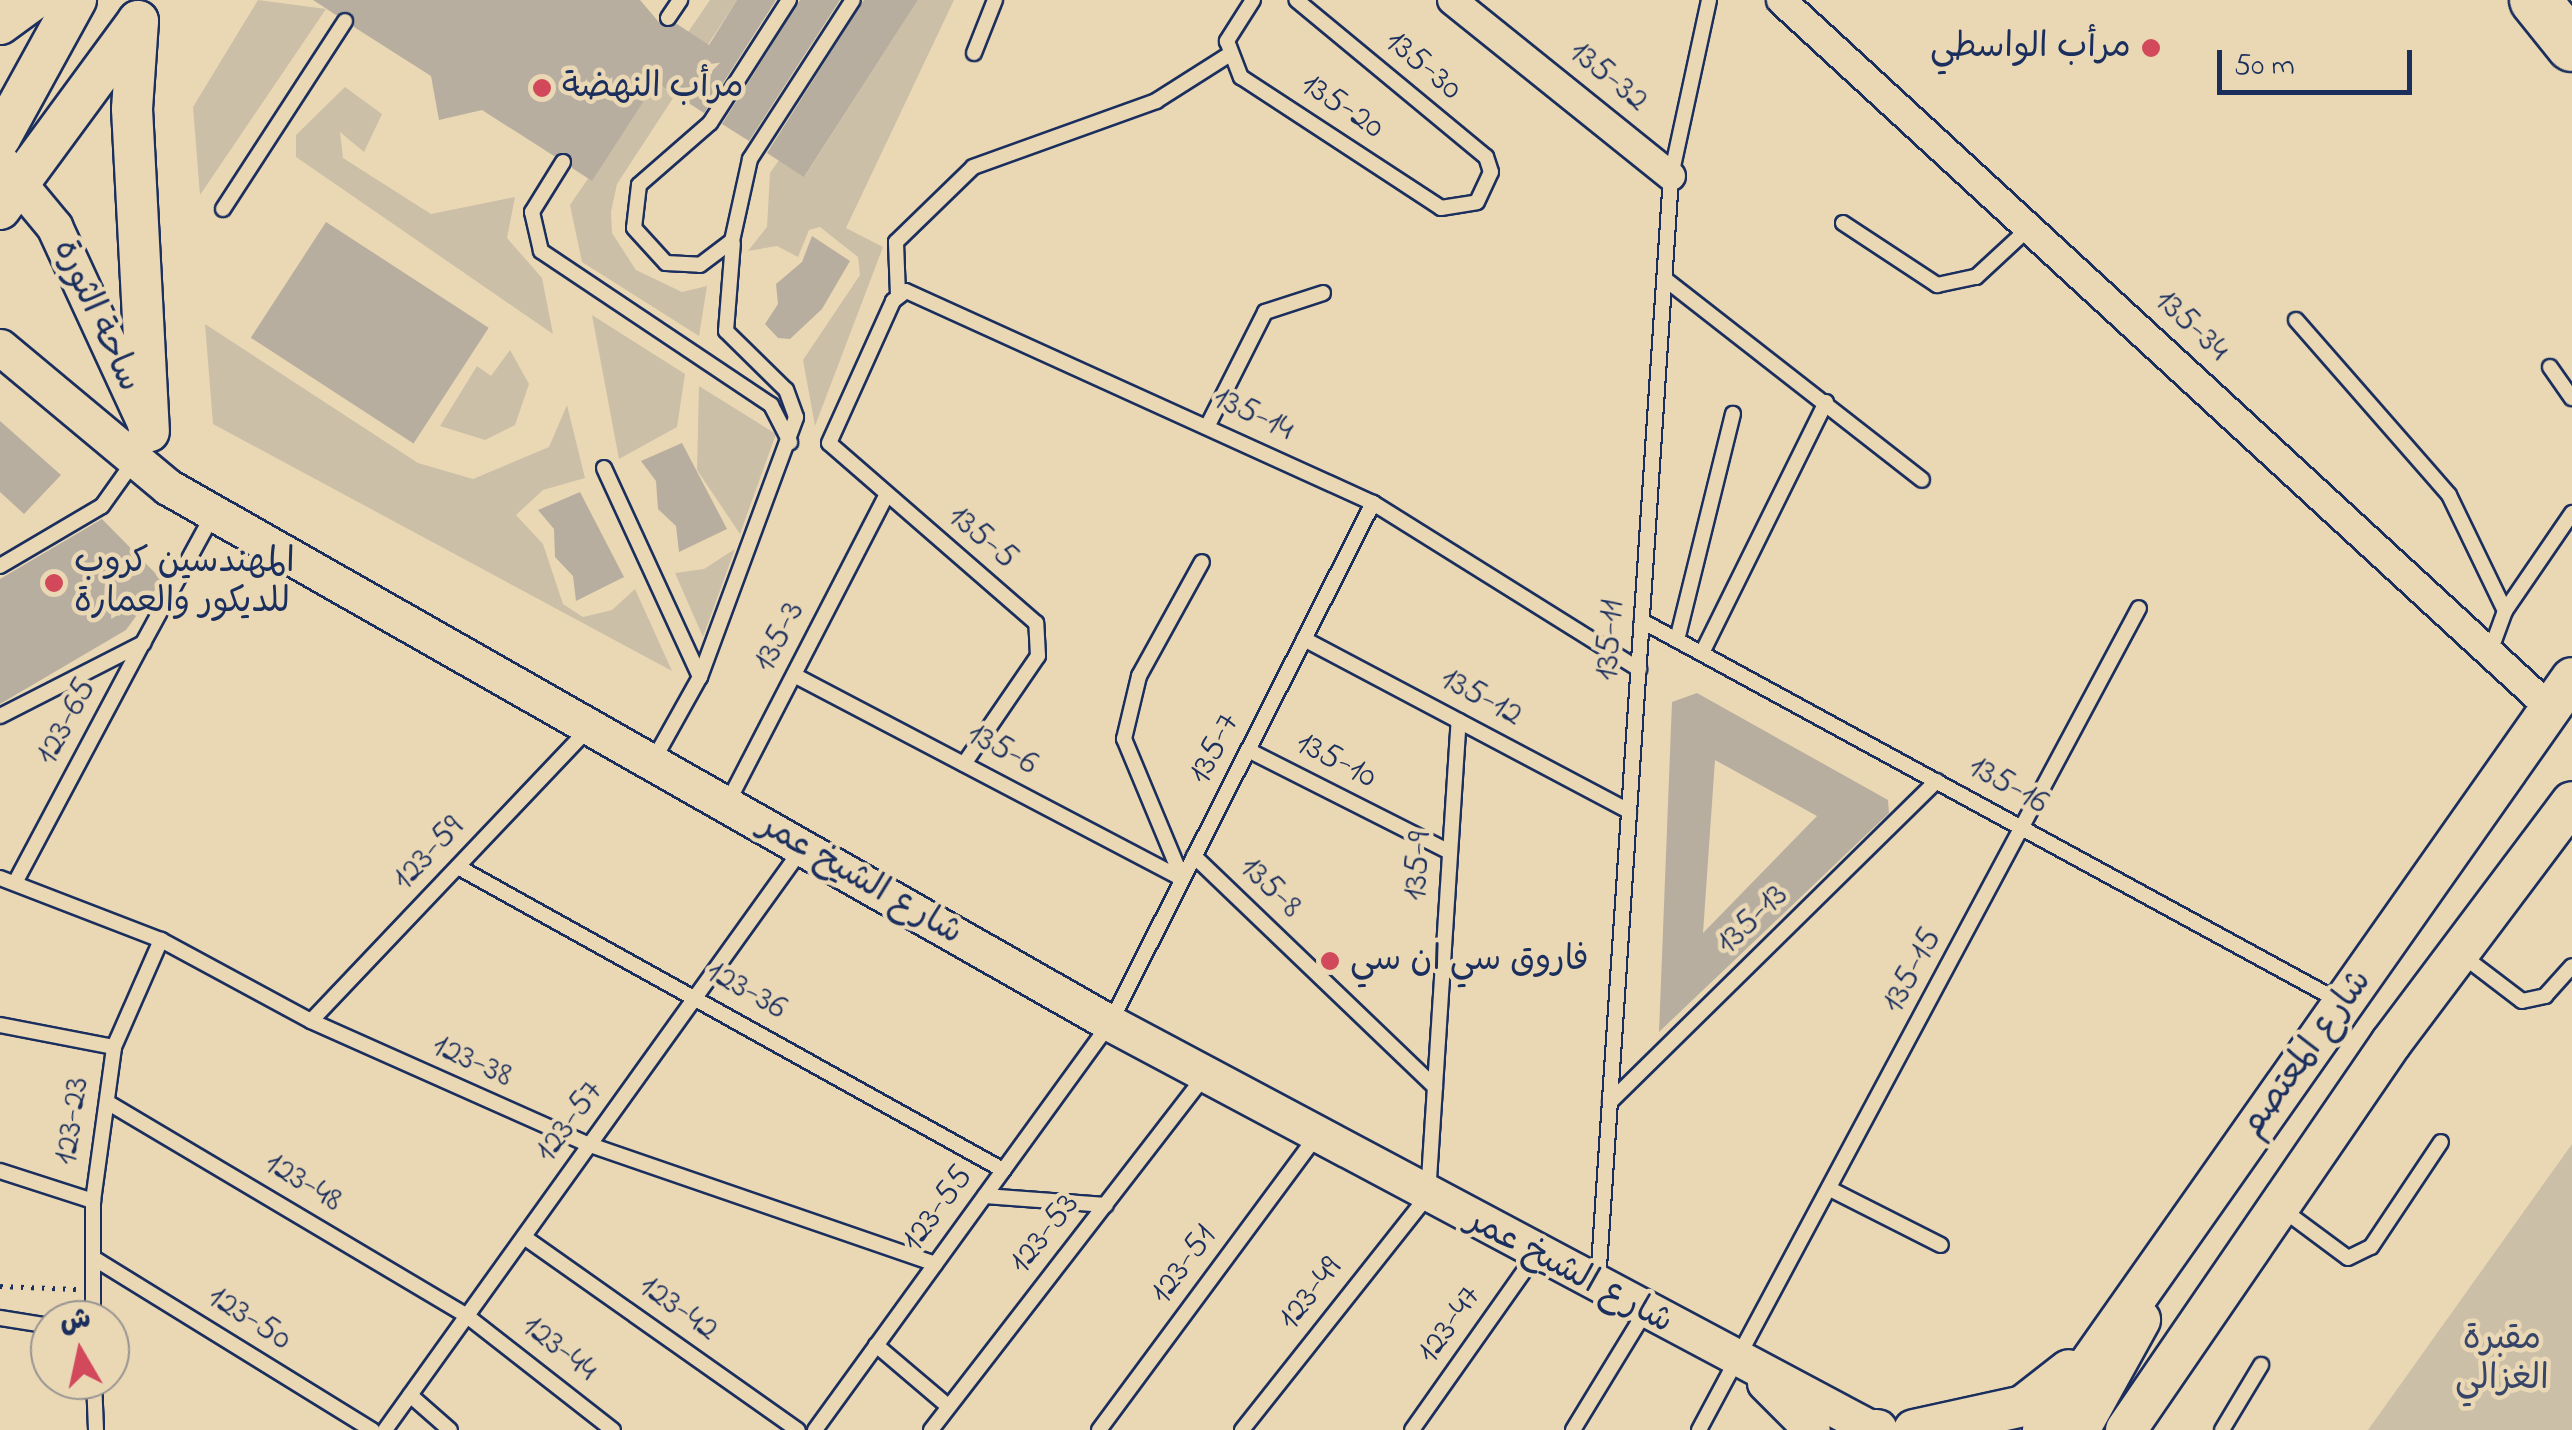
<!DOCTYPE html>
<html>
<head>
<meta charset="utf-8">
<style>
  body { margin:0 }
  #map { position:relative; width:2572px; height:1430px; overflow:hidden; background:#ead8b5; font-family:"Indie Flower","Playpen Sans Arabic",sans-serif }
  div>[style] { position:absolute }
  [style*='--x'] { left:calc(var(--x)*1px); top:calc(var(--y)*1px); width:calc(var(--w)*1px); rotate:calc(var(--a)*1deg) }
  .green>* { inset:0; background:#ccbfa8 }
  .building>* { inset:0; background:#b7aea0; transform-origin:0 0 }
  .path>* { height:5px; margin-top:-2.5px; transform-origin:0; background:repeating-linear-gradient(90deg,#1b2f5e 0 2.5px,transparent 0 10.5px) }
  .roads { filter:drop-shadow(2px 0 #1b2f5e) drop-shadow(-2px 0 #1b2f5e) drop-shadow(0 2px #1b2f5e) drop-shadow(0 -2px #1b2f5e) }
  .service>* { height:14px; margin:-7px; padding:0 7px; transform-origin:7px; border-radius:7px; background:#ead8b5 }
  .minor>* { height:28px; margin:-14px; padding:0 14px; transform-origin:14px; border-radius:14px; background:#ead8b5 }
  .tertiary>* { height:35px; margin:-17.5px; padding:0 17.5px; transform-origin:17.5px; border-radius:17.5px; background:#ead8b5 }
  .secondary>* { height:40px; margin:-20px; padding:0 20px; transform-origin:20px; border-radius:20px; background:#ead8b5 }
  .motorway>* { height:50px; margin:-25px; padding:0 25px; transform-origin:25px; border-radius:25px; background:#ead8b5 }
  .dots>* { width:28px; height:28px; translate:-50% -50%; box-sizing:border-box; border:5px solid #ead8b5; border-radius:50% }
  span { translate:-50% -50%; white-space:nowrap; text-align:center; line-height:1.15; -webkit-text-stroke:9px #ead8b5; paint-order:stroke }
  .poi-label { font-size:35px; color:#1b2f5e }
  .right { translate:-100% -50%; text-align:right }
  .left { translate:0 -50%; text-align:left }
  .street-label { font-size:35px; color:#1b2f5e }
  .park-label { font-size:35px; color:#364569 }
  .north { position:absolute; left:30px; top:1300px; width:100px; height:100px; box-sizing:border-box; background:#ead8b5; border:2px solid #979492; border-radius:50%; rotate:351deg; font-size:28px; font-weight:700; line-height:40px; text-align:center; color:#1b2f5e }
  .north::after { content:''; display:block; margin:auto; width:35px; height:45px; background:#d1495b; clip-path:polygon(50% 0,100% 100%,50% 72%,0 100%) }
  .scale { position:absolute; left:2217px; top:50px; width:195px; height:45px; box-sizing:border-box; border:5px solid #1b2f5e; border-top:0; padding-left:12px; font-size:30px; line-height:35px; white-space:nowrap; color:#1b2f5e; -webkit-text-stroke:8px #ead8b5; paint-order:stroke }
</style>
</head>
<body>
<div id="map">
  <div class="green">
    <div style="clip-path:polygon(258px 0,326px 9px,200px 195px,193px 107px)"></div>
    <div style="clip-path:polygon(710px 0,737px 0,617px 184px,611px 212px,612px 233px,636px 270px,682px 292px,707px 286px,699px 336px,582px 262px,570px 205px)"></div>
    <div style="clip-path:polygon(918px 0,954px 0,846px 228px,883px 247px,815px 426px,803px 360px,860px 275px,858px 257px,820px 227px,809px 230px,798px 257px,777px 246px,748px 251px,767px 227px,770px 173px,779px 160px,805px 176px)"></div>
    <div style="clip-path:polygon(345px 87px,382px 114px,364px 152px,340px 132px,343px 158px,431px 214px,515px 197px,507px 238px,542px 278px,553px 334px,296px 157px,296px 135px)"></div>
    <div style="clip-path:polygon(592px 315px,685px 374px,677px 427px,619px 459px)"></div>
    <div style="clip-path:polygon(205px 324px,418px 463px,473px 479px,549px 447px,567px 405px,585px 478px,543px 490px,516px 515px,543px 544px,563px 604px,583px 617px,612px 610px,635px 589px,672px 671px,213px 424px)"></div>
    <div style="clip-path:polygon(510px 350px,529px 384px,515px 425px,485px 440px,440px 426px,477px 366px,491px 376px)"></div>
    <div style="clip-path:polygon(699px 386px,776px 434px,740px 534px,697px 470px)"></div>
    <div style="clip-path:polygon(735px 549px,703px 637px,675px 573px,704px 569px)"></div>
    <div style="clip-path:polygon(2572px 1144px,2572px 1430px,2368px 1430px)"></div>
  </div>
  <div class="building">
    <div style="clip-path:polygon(313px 0,640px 0,663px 27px,677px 24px,709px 45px,737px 0,776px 0,704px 113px,656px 82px,592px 181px,572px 168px,569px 154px,554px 156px,482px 110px,439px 120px,431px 76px,354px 27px,352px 13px,336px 15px)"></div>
    <div style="clip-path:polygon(800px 0,840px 0,749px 141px,722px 124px)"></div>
    <div style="clip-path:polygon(864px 0,918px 0,804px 177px,767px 153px)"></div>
    <div style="left:326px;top:222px;width:194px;height:138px;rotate:33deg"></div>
    <div style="clip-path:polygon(812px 236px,850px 261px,822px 309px,790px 339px,778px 338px,765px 324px,778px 304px,776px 284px,802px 262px)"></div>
    <div style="clip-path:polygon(0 421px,61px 475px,24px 514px,0 492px)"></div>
    <div style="clip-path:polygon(682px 443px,727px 529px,679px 552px,676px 526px,658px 509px,656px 481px,641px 461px)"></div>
    <div style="clip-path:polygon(580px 492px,624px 577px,576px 601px,573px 576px,555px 557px,554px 529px,538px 510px)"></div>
    <div style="clip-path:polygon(102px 519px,162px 580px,126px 630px,0 704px,0 579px)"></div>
    <div style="clip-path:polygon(evenodd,1697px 693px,1888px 800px,1889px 813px,1659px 1032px,1672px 702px,1697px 693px,1715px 760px,1817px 816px,1703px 933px,1715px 760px)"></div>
  </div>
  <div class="path">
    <div style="--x:0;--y:1286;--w:76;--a:2.3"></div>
  </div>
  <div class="roads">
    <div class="service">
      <div style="--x:789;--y:0;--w:146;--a:122.7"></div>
      <div style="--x:710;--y:123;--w:94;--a:138.9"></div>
      <div style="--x:639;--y:185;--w:43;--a:96.6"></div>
      <div style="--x:634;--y:228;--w:47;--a:47.6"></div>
      <div style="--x:666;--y:263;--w:34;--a:3"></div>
      <div style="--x:700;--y:265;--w:40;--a:-37"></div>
      <div style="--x:732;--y:241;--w:84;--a:-77.6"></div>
      <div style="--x:750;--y:159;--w:189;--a:-57.1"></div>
      <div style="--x:1253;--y:0;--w:49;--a:122.4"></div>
      <div style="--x:1227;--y:41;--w:39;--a:69"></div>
      <div style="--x:1241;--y:77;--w:239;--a:33.2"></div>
      <div style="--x:1441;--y:208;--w:36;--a:-9"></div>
      <div style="--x:1477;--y:202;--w:33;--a:-65"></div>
      <div style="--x:1491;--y:172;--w:16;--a:-108"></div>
      <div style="--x:1486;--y:157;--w:246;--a:-140.4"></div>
      <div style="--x:668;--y:18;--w:22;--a:-56"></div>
      <div style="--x:974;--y:53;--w:57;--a:-68.4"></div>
      <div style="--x:563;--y:162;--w:59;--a:121.8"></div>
      <div style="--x:532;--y:212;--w:40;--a:77"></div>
      <div style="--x:541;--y:251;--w:277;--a:33.8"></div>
      <div style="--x:771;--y:405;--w:42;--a:62.8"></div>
      <div style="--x:223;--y:209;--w:224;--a:-57"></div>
      <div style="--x:1843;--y:223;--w:113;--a:33.4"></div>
      <div style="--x:1937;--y:285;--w:40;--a:-12"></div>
      <div style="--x:1976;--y:277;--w:72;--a:-42.8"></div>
      <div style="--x:1665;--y:279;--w:326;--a:38"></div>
      <div style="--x:898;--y:295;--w:53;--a:-92.2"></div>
      <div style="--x:896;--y:242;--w:107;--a:-44.2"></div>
      <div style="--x:973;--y:167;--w:195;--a:-19.8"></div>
      <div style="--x:1156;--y:101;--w:84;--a:-32.4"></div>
      <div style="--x:2296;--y:320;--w:232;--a:48.8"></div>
      <div style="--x:2449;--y:495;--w:129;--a:64.2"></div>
      <div style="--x:2505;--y:611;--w:44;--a:110.1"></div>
      <div style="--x:2550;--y:367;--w:38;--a:55"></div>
      <div style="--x:1207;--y:427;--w:129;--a:-63.2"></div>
      <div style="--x:1265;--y:312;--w:61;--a:-18.1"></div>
      <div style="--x:604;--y:468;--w:230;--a:65.3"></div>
      <div style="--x:0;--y:566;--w:118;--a:-30.5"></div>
      <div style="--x:102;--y:506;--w:52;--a:-54.5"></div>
      <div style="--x:2505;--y:611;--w:119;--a:-55.6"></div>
      <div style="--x:1642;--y:621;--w:794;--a:28.6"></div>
      <div style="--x:1304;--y:639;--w:368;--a:27.9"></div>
      <div style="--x:1677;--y:640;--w:233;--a:-76.1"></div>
      <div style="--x:1702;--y:653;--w:280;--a:-63.7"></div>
      <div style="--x:794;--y:675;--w:438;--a:27.7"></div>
      <div style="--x:0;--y:716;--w:161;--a:-27"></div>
      <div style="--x:143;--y:643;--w:148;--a:-61.4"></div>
      <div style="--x:1248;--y:750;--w:226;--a:26.8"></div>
      <div style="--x:653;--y:761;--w:96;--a:-60.8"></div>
      <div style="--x:700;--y:677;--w:277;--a:-69.7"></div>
      <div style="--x:796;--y:417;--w:29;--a:-110"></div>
      <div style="--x:786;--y:390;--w:84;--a:-135.5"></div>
      <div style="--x:726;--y:331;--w:88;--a:-85.5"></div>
      <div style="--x:964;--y:764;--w:131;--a:-55.6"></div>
      <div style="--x:1038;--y:656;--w:33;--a:-93"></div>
      <div style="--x:1036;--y:623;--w:274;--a:-139"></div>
      <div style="--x:829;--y:443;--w:156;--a:-65.7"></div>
      <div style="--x:893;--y:301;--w:16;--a:-38"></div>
      <div style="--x:906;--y:291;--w:513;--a:24.42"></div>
      <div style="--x:1373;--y:503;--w:314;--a:32"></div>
      <div style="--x:727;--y:804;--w:347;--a:-62.7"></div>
      <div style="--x:1194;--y:856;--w:334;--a:43.8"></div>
      <div style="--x:458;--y:867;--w:624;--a:29.07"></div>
      <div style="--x:0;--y:878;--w:173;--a:21.1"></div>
      <div style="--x:161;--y:940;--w:170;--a:28.4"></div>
      <div style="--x:311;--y:1021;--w:305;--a:24"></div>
      <div style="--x:590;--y:1145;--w:365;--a:19"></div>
      <div style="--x:1182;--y:878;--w:151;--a:-112.6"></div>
      <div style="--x:1124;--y:739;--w:65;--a:-76.6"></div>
      <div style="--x:1139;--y:676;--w:130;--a:-61.1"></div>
      <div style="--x:16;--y:881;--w:268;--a:-62"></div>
      <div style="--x:2463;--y:956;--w:74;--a:37.3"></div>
      <div style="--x:2522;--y:1001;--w:24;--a:-12"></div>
      <div style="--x:2545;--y:996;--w:40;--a:-48"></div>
      <div style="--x:311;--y:1021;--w:404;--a:-46.5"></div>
      <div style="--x:0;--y:1025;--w:116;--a:10.9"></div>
      <div style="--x:107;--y:1102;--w:419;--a:30.7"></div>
      <div style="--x:467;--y:1316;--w:185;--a:38"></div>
      <div style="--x:1610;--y:1102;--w:458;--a:-44.5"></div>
      <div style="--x:0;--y:1171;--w:98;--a:17.9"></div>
      <div style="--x:1830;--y:1189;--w:124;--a:26.8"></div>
      <div style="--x:985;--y:1196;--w:121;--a:4.3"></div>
      <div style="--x:2282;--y:1209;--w:82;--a:36.6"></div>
      <div style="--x:2348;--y:1258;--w:25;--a:-26"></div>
      <div style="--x:2371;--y:1247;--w:126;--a:-56.3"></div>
      <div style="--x:524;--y:1237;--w:335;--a:35.2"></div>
      <div style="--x:95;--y:1259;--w:326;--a:31.7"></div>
      <div style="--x:1598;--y:1282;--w:1108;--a:-86.22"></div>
      <div style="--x:1671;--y:176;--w:180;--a:-77.8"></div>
      <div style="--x:0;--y:1318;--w:51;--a:9.1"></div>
      <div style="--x:93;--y:1320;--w:119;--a:-90"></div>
      <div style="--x:93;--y:1201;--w:155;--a:-82.2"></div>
      <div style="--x:114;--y:1047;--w:117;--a:-66.3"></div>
      <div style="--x:876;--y:1345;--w:94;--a:40.3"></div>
      <div style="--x:94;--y:1380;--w:50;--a:87.7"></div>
      <div style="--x:410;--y:1395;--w:53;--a:41.2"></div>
      <div style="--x:385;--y:1430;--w:714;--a:-54.35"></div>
      <div style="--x:815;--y:1430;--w:503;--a:-54.06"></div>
      <div style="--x:1110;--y:1023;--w:583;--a:-63.17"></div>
      <div style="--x:931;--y:1430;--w:448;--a:-52.3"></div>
      <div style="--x:1099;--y:1430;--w:367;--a:-53.5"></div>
      <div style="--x:1242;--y:1430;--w:300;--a:-51.6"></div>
      <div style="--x:1428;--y:1195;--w:475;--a:-86.3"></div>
      <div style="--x:1412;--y:1430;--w:215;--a:-54.8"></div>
      <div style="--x:1573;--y:1430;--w:138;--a:-58.6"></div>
      <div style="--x:1699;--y:1430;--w:932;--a:-61.84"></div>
      <div style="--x:2222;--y:1430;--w:76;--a:-59"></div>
    </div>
    <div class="minor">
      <div style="--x:1452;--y:0;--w:281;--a:38.8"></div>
      <div style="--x:1781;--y:0;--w:1045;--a:42.64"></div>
    </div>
    <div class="tertiary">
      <div style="--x:0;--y:161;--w:85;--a:50.3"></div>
      <div style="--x:54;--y:226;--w:219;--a:65.2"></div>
      <div style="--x:0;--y:347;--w:219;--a:39.8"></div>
      <div style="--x:168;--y:487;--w:1084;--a:29.64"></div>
      <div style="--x:1110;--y:1023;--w:866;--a:28.05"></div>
      <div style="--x:1765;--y:1383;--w:66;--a:45"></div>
    </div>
    <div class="secondary">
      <div style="--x:138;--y:21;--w:88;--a:93.9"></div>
      <div style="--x:132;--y:109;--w:323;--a:87"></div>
      <div style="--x:0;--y:24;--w:41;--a:-36"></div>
      <div style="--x:0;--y:138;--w:158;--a:-61.2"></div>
      <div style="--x:0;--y:209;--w:233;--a:-53.7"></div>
      <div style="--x:1874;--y:1430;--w:3;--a:0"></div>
      <div style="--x:1914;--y:1430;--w:112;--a:-12.4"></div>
      <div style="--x:2023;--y:1406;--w:58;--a:-38"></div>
      <div style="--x:2043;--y:1430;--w:919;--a:-54.88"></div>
      <div style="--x:2079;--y:1430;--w:126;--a:-61"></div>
      <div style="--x:2126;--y:1430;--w:469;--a:-55.6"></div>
      <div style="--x:2391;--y:1043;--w:301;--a:-53.1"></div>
    </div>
    <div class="motorway">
      <div style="--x:2535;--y:0;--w:59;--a:51.2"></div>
    </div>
  </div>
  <div class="dots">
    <div style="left:2151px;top:48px;background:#d1495b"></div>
    <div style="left:542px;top:88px;background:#d1495b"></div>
    <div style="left:54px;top:583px;background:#d1495b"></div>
    <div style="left:1330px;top:961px;background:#d1495b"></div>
  </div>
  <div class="poi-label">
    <span class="right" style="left:2131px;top:48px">مرأب الواسطي</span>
    <span class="left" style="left:562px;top:88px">مرأب النهضة</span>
    <span class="left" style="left:74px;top:583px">المهندسين كروب<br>للديكور والعمارة</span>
    <span class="left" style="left:1350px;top:961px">فاروق سي ان سي</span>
  </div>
  <div class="street-label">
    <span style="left:1423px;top:66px;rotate:40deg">135-30</span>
    <span style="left:1608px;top:77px;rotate:39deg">135-32</span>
    <span style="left:1342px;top:107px;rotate:33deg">135-20</span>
    <span style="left:96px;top:316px;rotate:65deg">ساحة الثورة</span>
    <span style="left:2191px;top:326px;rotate:43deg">135-34</span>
    <span style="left:1253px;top:415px;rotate:25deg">135-14</span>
    <span style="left:982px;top:538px;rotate:40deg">135-5</span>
    <span style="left:780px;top:637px;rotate:-63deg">135-3</span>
    <span style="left:1611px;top:640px;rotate:-86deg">135-11</span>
    <span style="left:1481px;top:698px;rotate:28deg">135-12</span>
    <span style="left:67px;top:722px;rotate:-62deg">123-65</span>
    <span style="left:1215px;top:749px;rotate:-63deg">135-7</span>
    <span style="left:1002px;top:750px;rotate:28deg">135-6</span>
    <span style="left:1336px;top:761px;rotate:27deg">135-10</span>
    <span style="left:2008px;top:786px;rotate:29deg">135-16</span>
    <span style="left:429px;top:854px;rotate:-47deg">123-59</span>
    <span style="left:1419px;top:866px;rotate:-86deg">135-9</span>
    <span style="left:860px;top:880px;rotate:30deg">شارع الشيخ عمر</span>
    <span style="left:1270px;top:888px;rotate:44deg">135-8</span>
    <span style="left:1753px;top:920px;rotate:-44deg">135-13</span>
    <span style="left:1913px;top:971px;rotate:-62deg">135-15</span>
    <span style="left:746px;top:991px;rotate:29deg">123-36</span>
    <span style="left:2307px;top:1054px;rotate:-54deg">شارع المعتصم</span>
    <span style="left:472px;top:1062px;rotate:24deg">123-38</span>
    <span style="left:73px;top:1121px;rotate:-82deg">123-23</span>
    <span style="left:570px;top:1122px;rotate:-54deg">123-57</span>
    <span style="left:303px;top:1183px;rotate:31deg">123-48</span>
    <span style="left:938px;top:1209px;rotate:-54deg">123-55</span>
    <span style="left:1045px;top:1234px;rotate:-52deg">123-53</span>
    <span style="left:1184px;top:1265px;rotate:-54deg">123-51</span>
    <span style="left:1569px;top:1272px;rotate:28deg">شارع الشيخ عمر</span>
    <span style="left:1311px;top:1294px;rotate:-52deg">123-49</span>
    <span style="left:678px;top:1309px;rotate:35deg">123-42</span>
    <span style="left:249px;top:1319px;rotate:32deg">123-50</span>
    <span style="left:1450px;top:1325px;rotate:-55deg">123-47</span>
    <span style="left:559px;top:1349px;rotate:38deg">123-44</span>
  </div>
  <div class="park-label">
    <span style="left:2502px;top:1360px">مقبرة<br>الغزالي</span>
  </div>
  <div class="north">ش</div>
  <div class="scale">50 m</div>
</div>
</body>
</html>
